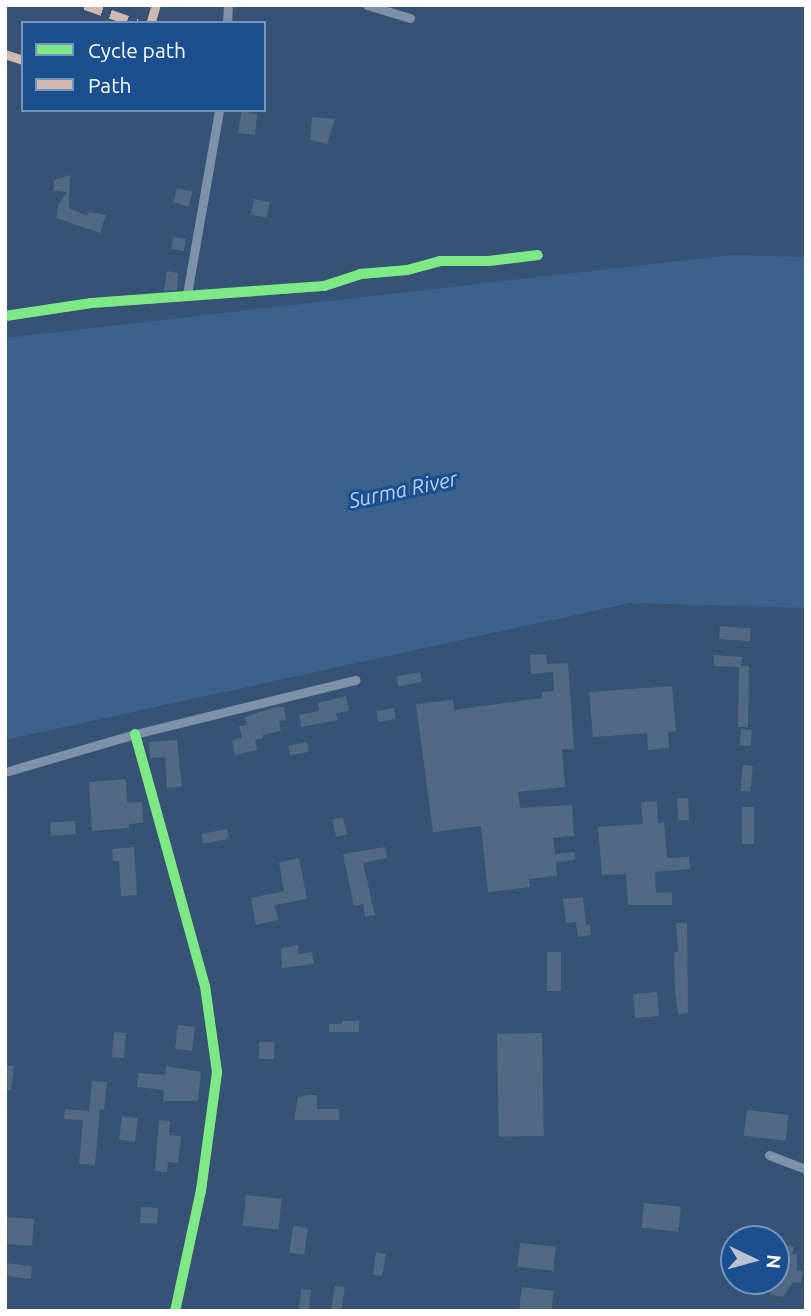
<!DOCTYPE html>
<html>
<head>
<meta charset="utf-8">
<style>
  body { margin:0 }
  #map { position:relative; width:811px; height:1316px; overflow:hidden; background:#365274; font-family:Ubuntu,sans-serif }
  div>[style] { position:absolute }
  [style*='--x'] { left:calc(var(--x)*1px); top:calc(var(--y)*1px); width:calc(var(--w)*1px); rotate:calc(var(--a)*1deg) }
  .water>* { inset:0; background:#3b618d }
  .building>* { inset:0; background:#526984; transform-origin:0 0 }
  .minor>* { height:9px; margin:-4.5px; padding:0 4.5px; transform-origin:4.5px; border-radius:4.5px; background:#7d92a8 }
  .quiet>* { height:9px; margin-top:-4.5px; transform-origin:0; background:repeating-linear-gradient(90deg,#d1b7ad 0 18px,transparent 0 27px) }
  .cycleway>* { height:10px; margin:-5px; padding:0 5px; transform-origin:5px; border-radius:5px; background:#7ce984 }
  span { translate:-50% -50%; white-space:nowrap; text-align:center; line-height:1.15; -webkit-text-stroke:6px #1b4f8f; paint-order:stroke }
  .water-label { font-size:21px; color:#b5d3f5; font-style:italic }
  .frame { position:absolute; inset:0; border:7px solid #fff; pointer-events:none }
  .legend { position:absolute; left:21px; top:21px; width:245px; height:91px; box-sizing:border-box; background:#1b4f8f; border:2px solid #7695bc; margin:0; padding:9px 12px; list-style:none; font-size:21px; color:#fff }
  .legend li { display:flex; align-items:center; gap:14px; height:35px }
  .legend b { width:35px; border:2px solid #7695bc }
  .north { position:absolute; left:720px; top:1225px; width:70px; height:70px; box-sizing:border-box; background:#1b4f8f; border:2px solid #7695bc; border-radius:50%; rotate:95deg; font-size:19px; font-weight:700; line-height:28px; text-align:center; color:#fff }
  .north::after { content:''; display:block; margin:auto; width:24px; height:32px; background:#b9c2ce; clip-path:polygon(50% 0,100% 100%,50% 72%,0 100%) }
</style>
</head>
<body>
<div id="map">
  <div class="water">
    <div style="clip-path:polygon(732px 255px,806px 257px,806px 608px,630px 603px,5px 740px,5px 338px)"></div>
  </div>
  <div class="building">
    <div style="clip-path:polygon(242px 110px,257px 115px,255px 135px,238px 133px)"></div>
    <div style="clip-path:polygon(312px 117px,335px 119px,327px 144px,310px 140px)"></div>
    <div style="clip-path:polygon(70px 175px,69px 208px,87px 216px,89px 212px,106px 215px,100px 233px,56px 218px,59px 204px,67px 192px,54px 191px,54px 180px)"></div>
    <div style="left:177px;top:188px;width:16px;height:15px;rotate:14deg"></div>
    <div style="left:254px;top:199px;width:16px;height:16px;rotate:11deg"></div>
    <div style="left:173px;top:237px;width:13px;height:12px;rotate:9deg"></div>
    <div style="clip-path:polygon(167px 271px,178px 273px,177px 290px,164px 291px)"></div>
    <div style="left:720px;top:626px;width:31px;height:13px;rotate:4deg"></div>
    <div style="clip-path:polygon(546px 654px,547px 664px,568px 663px,574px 749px,562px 749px,565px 787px,518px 792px,520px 808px,572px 805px,574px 836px,553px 838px,555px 854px,574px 852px,575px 860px,556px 862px,557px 876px,529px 879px,530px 887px,488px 892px,481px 826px,433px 832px,416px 704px,453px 700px,454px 710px,542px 698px,542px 692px,554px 691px,553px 672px,531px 674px,530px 655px)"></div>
    <div style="clip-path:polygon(714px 655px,742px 657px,741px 666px,749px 666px,748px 727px,738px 727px,739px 667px,714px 666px)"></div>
    <div style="left:420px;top:672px;width:10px;height:24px;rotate:79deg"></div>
    <div style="clip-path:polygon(672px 686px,676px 731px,668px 732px,669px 748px,648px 750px,647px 733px,593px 737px,589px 692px)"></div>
    <div style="clip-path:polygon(346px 696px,349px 711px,336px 713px,338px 720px,301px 727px,299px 715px,319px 711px,318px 703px)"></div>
    <div style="clip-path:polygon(275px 707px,284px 707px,286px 720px,279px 721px,281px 731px,263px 735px,263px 738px,255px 740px,257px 750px,235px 755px,232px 740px,242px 738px,239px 726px,247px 725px,245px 717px)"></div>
    <div style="left:394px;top:708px;width:11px;height:18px;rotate:80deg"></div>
    <div style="left:741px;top:729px;width:11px;height:16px;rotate:5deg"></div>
    <div style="clip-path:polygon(177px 740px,182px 787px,167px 788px,165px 757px,150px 758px,149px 742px)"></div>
    <div style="left:307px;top:742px;width:10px;height:19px;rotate:79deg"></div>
    <div style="left:743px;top:765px;width:10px;height:26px;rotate:6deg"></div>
    <div style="clip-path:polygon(126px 779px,127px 803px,142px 802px,143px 823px,129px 824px,129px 828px,92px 831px,89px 782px)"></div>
    <div style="left:688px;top:798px;width:22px;height:11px;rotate:87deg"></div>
    <div style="clip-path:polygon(657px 801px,658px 823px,664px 822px,667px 858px,689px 857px,690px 869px,655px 872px,656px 893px,672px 892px,672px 905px,628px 905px,626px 874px,602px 875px,598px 827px,643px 824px,641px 802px)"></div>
    <div style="left:742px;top:807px;width:12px;height:37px"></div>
    <div style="left:343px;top:817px;width:18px;height:11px;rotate:77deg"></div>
    <div style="left:75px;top:821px;width:13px;height:25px;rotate:86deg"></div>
    <div style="left:227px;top:829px;width:10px;height:26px;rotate:79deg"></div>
    <div style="clip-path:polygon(134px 847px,137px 895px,121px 896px,119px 861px,113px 861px,112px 849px)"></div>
    <div style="clip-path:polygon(385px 847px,387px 858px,363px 863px,375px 915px,365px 917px,363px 904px,354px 906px,343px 854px)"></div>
    <div style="clip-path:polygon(299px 858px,307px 899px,275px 905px,278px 920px,256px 925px,251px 898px,284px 891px,279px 862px)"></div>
    <div style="clip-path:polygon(583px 897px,586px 925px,590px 924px,591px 935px,578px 937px,576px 922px,566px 923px,563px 899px)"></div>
    <div style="clip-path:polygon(676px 923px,687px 923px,688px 1013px,678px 1014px,675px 990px,674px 952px,678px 952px)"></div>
    <div style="clip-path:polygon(298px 945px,298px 954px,312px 952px,314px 964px,282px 968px,281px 948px)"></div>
    <div style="left:547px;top:952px;width:14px;height:39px"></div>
    <div style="left:657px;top:992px;width:24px;height:24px;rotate:85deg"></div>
    <div style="clip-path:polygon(342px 1021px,359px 1021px,359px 1032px,329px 1032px,329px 1024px,342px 1024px)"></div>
    <div style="left:178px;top:1025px;width:17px;height:24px;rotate:7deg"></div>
    <div style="left:114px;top:1032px;width:12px;height:25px;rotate:5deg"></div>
    <div style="left:542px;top:1033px;width:103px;height:45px;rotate:89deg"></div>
    <div style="left:274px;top:1042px;width:17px;height:15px;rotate:90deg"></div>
    <div style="clip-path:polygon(5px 1065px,14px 1066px,11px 1090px,5px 1090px)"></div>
    <div style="clip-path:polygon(166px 1066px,201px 1072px,198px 1101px,163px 1101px,164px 1090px,137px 1087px,138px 1073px,165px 1075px)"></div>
    <div style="clip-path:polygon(92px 1081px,107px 1082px,104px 1110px,100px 1109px,95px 1165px,79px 1164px,83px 1120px,64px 1119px,65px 1109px,89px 1111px)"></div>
    <div style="clip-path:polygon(307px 1095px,317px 1095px,317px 1109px,339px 1109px,339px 1120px,294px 1120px,298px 1097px)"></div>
    <div style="left:747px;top:1110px;width:42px;height:26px;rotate:7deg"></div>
    <div style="left:122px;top:1116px;width:16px;height:24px;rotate:7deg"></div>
    <div style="clip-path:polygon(159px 1120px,170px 1121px,169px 1135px,181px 1136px,178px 1163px,168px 1162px,167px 1172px,155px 1171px)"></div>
    <div style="left:246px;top:1195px;width:36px;height:31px;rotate:6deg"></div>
    <div style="left:644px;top:1203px;width:37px;height:25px;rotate:6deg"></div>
    <div style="left:141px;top:1207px;width:17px;height:16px;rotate:3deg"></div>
    <div style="left:7px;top:1217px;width:27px;height:27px;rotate:4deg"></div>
    <div style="left:293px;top:1226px;width:15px;height:27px;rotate:8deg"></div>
    <div style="left:520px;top:1243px;width:36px;height:24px;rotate:6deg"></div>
    <div style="clip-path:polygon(780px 1244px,794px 1247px,792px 1254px,797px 1255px,797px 1270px,803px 1271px,801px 1283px,793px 1282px,783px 1297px,770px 1295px,773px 1281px,776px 1281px)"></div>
    <div style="clip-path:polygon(376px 1252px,386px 1254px,382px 1276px,373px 1275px)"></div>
    <div style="left:5px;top:1263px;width:27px;height:13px;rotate:6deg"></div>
    <div style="clip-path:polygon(335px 1286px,345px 1287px,342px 1306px,339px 1311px,331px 1311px)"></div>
    <div style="clip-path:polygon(522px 1287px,554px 1291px,551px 1311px,519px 1310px)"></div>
    <div style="left:301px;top:1289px;width:10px;height:21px;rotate:6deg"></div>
  </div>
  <div class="minor">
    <div style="--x:367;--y:5;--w:45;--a:16.8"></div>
    <div style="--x:227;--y:23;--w:18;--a:-87"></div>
    <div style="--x:187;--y:294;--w:187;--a:-80.1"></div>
    <div style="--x:5;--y:316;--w:87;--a:-8.6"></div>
    <div style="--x:91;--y:303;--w:234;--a:-4.2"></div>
    <div style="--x:324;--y:286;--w:38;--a:-18"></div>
    <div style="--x:360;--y:274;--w:47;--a:-4.9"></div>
    <div style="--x:407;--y:270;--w:34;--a:-15"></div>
    <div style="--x:440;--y:261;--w:48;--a:0"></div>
    <div style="--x:488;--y:261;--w:50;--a:-6.8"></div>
    <div style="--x:135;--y:734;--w:262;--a:74.5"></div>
    <div style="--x:205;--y:986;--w:87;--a:82.1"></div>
    <div style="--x:217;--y:1072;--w:119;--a:97.7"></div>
    <div style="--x:201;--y:1190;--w:124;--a:102.1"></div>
    <div style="--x:5;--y:772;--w:135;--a:-16.3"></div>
    <div style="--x:135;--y:734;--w:227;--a:-13.8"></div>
    <div style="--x:769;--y:1155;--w:40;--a:21"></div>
  </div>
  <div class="quiet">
    <div style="--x:85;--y:5;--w:55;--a:19.1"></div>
    <div style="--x:151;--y:23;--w:19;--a:-74"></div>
    <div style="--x:5;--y:54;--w:19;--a:18"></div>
  </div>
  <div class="cycleway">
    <div style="--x:5;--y:316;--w:87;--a:-8.6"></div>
    <div style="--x:91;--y:303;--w:234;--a:-4.2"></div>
    <div style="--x:324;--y:286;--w:38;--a:-18"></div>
    <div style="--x:360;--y:274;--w:47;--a:-4.9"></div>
    <div style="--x:407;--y:270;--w:34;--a:-15"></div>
    <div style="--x:440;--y:261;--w:48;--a:0"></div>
    <div style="--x:488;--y:261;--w:50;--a:-6.8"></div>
    <div style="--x:135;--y:734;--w:262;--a:74.5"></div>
    <div style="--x:205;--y:986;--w:87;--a:82.1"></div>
    <div style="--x:217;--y:1072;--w:119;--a:97.7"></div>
    <div style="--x:201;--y:1190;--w:124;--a:102.1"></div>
  </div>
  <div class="water-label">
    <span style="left:403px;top:489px;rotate:-12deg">Surma River</span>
  </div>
  <div class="frame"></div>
  <ul class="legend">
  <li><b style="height:9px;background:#7ce984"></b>Cycle path</li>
  <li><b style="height:9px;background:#d1b7ad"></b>Path</li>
  </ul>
  <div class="north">N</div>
</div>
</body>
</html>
